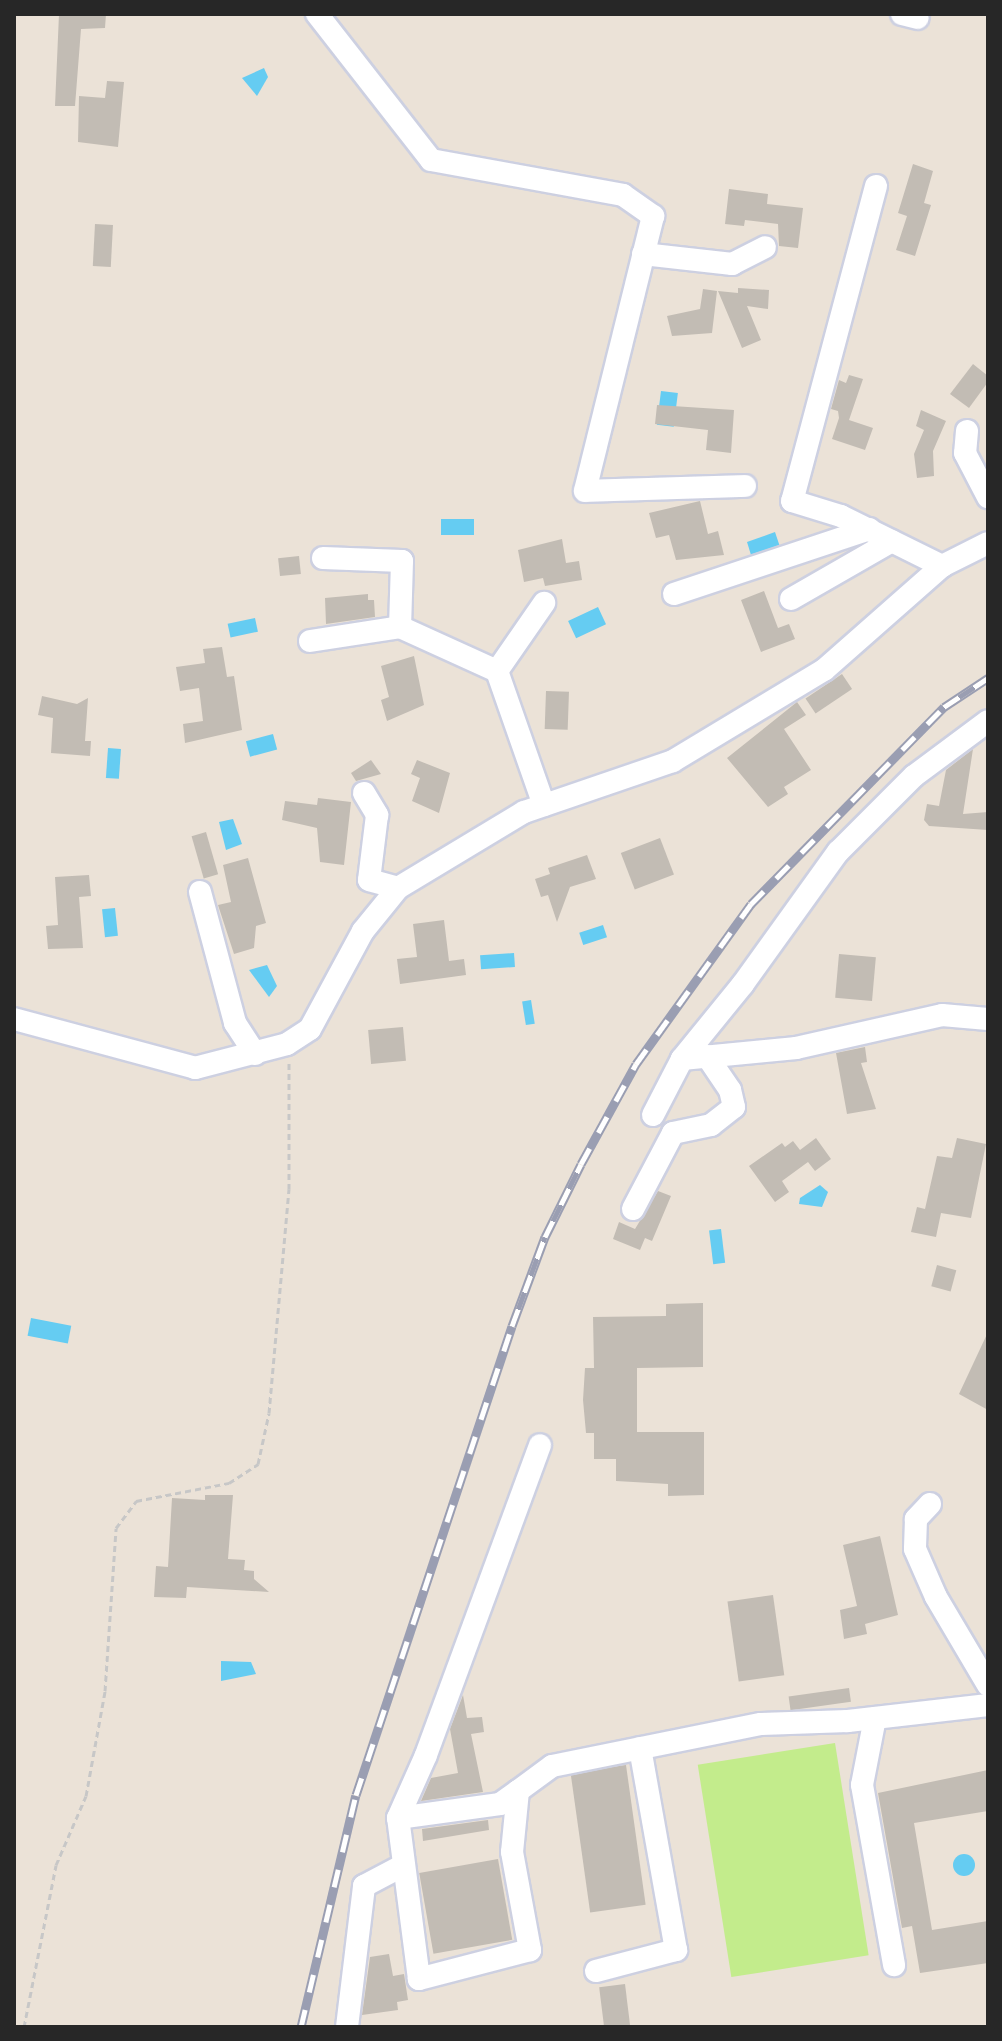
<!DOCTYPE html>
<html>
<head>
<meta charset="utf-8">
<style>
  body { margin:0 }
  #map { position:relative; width:1002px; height:2041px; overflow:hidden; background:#ebe2d7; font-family:"IBM Plex Sans",sans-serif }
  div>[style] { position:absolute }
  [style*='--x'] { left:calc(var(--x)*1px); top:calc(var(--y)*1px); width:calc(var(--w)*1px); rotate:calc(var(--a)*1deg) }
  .pitch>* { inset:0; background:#c3ec8c; transform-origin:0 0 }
  .water>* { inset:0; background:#65ccf2; transform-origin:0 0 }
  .round { border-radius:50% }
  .building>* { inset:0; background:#c2bcb4; transform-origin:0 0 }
  .path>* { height:3px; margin-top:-1.5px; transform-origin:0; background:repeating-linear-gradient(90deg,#c7c7c7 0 6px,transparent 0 10px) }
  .roads { filter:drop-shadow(2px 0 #cdd0e1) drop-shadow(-2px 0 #cdd0e1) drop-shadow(0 2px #cdd0e1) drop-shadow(0 -2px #cdd0e1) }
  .minor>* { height:22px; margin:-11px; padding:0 11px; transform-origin:11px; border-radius:11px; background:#fff }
  .rail>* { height:9px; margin-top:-4.5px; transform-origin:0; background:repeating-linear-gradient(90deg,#fff 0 18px,#9a9eb2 0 36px); box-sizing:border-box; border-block:2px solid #9a9eb2 }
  span { translate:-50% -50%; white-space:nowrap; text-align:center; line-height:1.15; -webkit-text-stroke:6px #fff; paint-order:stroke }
  .frame { position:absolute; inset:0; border:16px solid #272727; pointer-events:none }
</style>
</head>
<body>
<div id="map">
  <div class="pitch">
    <div style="left:835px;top:1743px;width:215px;height:139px;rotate:81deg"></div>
  </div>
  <div class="water">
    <div style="clip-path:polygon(264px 68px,268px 77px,257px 96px,242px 78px)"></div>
    <div style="left:661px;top:391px;width:17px;height:34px;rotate:7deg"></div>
    <div style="left:474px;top:519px;width:16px;height:33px;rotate:90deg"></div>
    <div style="clip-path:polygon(775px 532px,780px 547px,751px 555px,747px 542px)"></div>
    <div style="left:598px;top:607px;width:19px;height:33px;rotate:65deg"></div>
    <div style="left:255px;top:618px;width:14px;height:28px;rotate:78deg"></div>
    <div style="left:273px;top:734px;width:16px;height:28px;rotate:75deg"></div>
    <div style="left:108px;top:748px;width:13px;height:30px;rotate:4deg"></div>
    <div style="clip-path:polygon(233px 819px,242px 844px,226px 850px,219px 822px)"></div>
    <div style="left:115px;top:908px;width:28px;height:13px;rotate:84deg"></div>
    <div style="left:603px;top:925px;width:13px;height:25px;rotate:72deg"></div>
    <div style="left:514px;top:953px;width:14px;height:34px;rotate:86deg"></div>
    <div style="clip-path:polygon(267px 965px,277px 986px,269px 997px,249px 970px)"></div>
    <div style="left:531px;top:1000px;width:24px;height:9px;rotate:81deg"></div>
    <div style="clip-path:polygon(820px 1185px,828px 1192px,822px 1207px,799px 1204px,800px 1198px)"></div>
    <div style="left:721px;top:1229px;width:34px;height:12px;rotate:83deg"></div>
    <div style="left:31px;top:1318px;width:41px;height:18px;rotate:11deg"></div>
    <div style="clip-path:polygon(221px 1661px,251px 1662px,256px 1674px,221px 1681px)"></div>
    <div class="round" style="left:953px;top:1854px;width:22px;height:22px"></div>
  </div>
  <div class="building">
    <div style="clip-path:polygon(59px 14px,106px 14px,105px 28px,81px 29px,75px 106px,55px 106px)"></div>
    <div style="clip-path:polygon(107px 81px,124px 82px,118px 147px,78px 142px,79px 96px,105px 98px)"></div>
    <div style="clip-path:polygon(913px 164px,933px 171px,924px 203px,931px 205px,915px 256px,896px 250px,907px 216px,898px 213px)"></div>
    <div style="clip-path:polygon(729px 189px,768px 194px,767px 204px,803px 208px,798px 248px,779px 246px,778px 224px,745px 220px,744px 226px,725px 224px)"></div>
    <div style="left:95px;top:224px;width:18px;height:42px;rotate:3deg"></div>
    <div style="clip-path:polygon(738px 288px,769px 290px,768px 309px,747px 306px,761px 340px,742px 348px,718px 291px,738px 293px)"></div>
    <div style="clip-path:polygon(703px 289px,717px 291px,712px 333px,672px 336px,667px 316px,700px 309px)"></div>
    <div style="clip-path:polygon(973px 364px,988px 376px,988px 382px,969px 408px,950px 394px)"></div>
    <div style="clip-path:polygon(849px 375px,863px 379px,849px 420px,873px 428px,865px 450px,832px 439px,839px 418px,838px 411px,831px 409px,839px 380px,846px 383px)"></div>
    <div style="clip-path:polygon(657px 405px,734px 410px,731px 453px,706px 450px,708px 430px,655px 424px)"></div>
    <div style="clip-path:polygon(921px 410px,946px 421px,933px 451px,934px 476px,917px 478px,914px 454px,924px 430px,916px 426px)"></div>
    <div style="clip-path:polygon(700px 501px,708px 534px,718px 531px,724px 555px,676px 560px,669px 535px,656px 538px,649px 513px)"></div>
    <div style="clip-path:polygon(562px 539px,566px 563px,579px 561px,582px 580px,545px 586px,543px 578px,524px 582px,518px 550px)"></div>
    <div style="left:299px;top:556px;width:18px;height:21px;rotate:84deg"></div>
    <div style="clip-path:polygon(764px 591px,778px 628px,789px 624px,795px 639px,761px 652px,741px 600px)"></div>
    <div style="clip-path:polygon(368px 594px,368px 600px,374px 600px,375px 617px,326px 624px,325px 598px)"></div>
    <div style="clip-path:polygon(222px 647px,227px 677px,234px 676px,242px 730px,185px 743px,183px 724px,203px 721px,199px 688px,180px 691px,176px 667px,205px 663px,203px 649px)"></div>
    <div style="clip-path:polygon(414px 656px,424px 705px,387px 721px,381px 700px,389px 697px,381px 666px)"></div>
    <div style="left:842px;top:674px;width:18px;height:44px;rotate:56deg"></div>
    <div style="left:546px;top:691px;width:23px;height:38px;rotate:2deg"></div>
    <div style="clip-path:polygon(42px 696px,77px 704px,88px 698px,85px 741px,91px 741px,90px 756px,51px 753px,53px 718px,38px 715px)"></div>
    <div style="clip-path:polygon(797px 702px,806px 715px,784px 729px,811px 770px,784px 787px,788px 794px,768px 807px,727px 758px)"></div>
    <div style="clip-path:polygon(973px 749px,963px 814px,988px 812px,988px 830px,929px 826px,924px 820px,927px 804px,939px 806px,946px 770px)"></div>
    <div style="clip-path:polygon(371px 760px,381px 774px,356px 781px,351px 773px)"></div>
    <div style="clip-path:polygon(417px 760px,450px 773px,439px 813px,412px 801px,420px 778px,411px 774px)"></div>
    <div style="clip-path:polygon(318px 798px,351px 802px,344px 865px,320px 862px,317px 828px,282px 820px,285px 801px,317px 805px)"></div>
    <div style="left:206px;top:832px;width:44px;height:15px;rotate:74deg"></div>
    <div style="left:660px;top:838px;width:39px;height:42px;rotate:69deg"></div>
    <div style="clip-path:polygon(587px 855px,596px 879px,570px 887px,557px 922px,548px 895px,541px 897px,535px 879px,550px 874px,548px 868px)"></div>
    <div style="clip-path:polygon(248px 858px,266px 923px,256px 926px,254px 948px,234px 954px,218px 905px,231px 902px,223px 865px)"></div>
    <div style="clip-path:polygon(89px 875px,91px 896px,79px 897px,83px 948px,48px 949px,46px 926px,58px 925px,55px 877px)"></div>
    <div style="clip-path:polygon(444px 920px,449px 961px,464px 959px,466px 975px,400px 984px,397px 959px,417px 957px,413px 924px)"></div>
    <div style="left:839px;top:954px;width:37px;height:44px;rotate:5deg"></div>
    <div style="left:403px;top:1027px;width:34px;height:35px;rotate:85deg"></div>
    <div style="clip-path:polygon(865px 1047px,867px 1062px,861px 1063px,876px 1109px,847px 1114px,836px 1053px)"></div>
    <div style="clip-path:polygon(816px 1138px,831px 1159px,815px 1171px,808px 1162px,782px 1181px,789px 1192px,775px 1202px,749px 1166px,782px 1143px,785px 1147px,793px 1141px,800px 1150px)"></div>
    <div style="clip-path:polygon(957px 1138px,986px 1144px,971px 1218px,941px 1213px,936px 1237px,911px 1232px,917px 1207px,925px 1209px,937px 1156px,952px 1158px)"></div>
    <div style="clip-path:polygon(658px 1191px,671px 1196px,652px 1241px,645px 1238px,640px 1250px,613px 1239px,619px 1222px,635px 1229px)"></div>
    <div style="left:937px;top:1265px;width:20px;height:22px;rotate:15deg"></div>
    <div style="clip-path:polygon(703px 1303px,703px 1367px,637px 1368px,637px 1432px,704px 1432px,704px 1495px,668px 1496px,668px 1484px,616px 1481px,616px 1459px,594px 1459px,594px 1433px,586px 1433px,583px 1400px,585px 1368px,594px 1368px,593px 1317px,666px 1316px,666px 1304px)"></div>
    <div style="clip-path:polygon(988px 1332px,988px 1410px,959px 1394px)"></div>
    <div style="clip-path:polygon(205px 1495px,233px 1495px,228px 1559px,245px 1560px,244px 1570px,254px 1571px,254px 1579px,269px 1592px,187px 1587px,186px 1598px,154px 1597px,156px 1566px,168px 1567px,172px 1498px,205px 1500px)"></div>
    <div style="clip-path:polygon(880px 1536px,898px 1615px,865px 1624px,867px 1634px,844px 1639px,840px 1610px,857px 1606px,843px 1545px)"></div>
    <div style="left:773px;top:1595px;width:81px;height:46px;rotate:82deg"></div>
    <div style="left:849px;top:1688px;width:14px;height:61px;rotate:82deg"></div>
    <div style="clip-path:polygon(463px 1695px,467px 1718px,482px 1717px,484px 1732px,471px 1734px,483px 1792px,421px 1801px,431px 1778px,458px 1773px,450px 1729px)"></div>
    <div style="left:626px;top:1765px;width:141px;height:56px;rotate:82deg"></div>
    <div style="clip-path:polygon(988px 1770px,988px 1811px,914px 1823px,932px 1930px,988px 1921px,988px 1963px,920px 1973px,912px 1926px,902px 1928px,878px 1793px)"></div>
    <div style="clip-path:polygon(488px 1820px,489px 1830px,423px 1841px,422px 1829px)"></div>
    <div style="left:498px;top:1859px;width:82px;height:80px;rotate:80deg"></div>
    <div style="clip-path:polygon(389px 1954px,393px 1976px,404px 1974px,408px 2000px,397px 2002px,398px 2010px,362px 2015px,370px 1957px)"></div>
    <div style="left:625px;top:1984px;width:43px;height:26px;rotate:83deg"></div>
  </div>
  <div class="path">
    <div style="--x:24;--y:2027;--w:165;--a:-78.8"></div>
    <div style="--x:56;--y:1865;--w:75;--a:-66.5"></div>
    <div style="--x:86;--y:1796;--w:107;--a:-79.7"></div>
    <div style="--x:105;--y:1691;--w:163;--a:-86.1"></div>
    <div style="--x:116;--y:1528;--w:34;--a:-53"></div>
    <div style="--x:136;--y:1501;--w:95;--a:-11"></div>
    <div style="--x:229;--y:1483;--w:35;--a:-33"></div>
    <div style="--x:258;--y:1464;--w:52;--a:-77.8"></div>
    <div style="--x:269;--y:1413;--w:225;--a:-84.9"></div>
    <div style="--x:289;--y:1189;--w:126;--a:-90"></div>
  </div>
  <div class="roads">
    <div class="minor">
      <div style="--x:317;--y:14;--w:185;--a:52"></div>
      <div style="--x:431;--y:160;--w:195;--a:10.3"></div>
      <div style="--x:623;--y:195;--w:37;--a:35"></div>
      <div style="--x:653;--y:216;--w:283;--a:103.9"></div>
      <div style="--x:585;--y:491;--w:160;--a:-1.8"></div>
      <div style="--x:902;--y:14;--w:16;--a:14"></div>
      <div style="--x:876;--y:186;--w:326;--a:104.9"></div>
      <div style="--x:792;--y:501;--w:51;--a:17"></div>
      <div style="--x:841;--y:516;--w:113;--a:26.3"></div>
      <div style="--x:643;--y:254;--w:90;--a:6.4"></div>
      <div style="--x:732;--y:264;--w:37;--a:-27"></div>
      <div style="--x:967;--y:431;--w:22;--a:95"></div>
      <div style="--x:965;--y:453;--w:50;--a:62.4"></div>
      <div style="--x:323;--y:558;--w:79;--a:2.2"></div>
      <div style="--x:402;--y:561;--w:66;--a:91.7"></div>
      <div style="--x:674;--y:594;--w:206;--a:-18.4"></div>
      <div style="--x:791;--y:599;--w:116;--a:-29.9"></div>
      <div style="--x:310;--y:641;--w:91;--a:-8.8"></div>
      <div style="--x:400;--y:627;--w:107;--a:24.4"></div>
      <div style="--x:497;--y:671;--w:142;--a:70.7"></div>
      <div style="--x:497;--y:671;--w:83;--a:-55.3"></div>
      <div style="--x:364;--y:793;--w:26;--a:59"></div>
      <div style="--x:377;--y:815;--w:65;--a:97"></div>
      <div style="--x:369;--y:880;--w:30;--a:15"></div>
      <div style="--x:200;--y:892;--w:136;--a:75"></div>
      <div style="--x:235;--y:1023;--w:37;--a:57"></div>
      <div style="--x:14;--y:1019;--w:188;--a:15.1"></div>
      <div style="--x:195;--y:1068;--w:95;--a:-14.6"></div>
      <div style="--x:287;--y:1044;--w:27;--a:-33"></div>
      <div style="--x:310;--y:1029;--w:111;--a:-61.6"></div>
      <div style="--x:363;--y:931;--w:55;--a:-50.9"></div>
      <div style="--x:398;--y:888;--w:147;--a:-31.1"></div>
      <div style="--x:524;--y:812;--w:157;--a:-18.9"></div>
      <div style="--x:673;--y:761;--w:176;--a:-31.1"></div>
      <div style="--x:824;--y:670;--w:157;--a:-41.4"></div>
      <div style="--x:942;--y:566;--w:51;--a:-26.6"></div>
      <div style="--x:682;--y:1059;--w:115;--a:-5.5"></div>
      <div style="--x:796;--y:1048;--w:150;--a:-12.7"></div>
      <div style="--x:942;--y:1015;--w:46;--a:5"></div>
      <div style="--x:653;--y:1115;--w:63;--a:-62.6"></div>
      <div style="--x:682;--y:1059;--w:97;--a:-50.9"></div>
      <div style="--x:743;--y:984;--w:163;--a:-54.3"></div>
      <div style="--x:838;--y:852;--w:107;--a:-45"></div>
      <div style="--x:914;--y:776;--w:92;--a:-36.6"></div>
      <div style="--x:633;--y:1209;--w:86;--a:-62.2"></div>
      <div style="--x:673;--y:1133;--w:39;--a:-12"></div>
      <div style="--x:711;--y:1125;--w:29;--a:-38"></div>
      <div style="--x:734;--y:1107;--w:17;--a:-103"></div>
      <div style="--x:730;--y:1090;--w:41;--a:-124.1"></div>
      <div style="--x:930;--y:1504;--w:21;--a:133"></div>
      <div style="--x:916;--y:1519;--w:30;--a:92"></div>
      <div style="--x:915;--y:1549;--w:52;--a:66.4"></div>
      <div style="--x:936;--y:1597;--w:102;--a:59.4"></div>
      <div style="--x:875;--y:1718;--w:68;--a:101"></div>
      <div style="--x:862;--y:1785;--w:183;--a:79.9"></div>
      <div style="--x:518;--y:1791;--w:61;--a:95.6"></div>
      <div style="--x:512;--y:1852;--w:100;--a:79.6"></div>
      <div style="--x:530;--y:1950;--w:115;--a:165.4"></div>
      <div style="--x:419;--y:1979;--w:162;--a:-97.4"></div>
      <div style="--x:398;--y:1818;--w:103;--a:-7.8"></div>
      <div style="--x:500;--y:1804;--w:22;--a:-36"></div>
      <div style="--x:518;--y:1791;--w:42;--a:-36.3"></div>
      <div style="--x:552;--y:1766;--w:213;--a:-11.4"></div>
      <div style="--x:761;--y:1724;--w:87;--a:-2"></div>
      <div style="--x:848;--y:1721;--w:141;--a:-6.5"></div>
      <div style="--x:398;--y:1818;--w:69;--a:-66"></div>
      <div style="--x:426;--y:1755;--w:330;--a:-69.8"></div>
      <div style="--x:596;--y:1971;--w:83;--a:-14.7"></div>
      <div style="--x:676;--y:1950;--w:205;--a:-100.1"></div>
      <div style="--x:347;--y:2027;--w:142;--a:-83.1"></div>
      <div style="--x:364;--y:1886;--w:45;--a:-27.7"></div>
    </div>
  </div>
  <div class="rail">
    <div style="--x:301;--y:2027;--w:238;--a:-76.7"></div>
    <div style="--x:356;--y:1795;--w:494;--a:-71.6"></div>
    <div style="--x:512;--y:1326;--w:95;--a:-69.7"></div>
    <div style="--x:545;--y:1237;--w:81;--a:-63.7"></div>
    <div style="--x:581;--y:1164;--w:114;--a:-61.2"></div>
    <div style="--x:636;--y:1064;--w:197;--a:-54.3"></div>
    <div style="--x:751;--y:904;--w:276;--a:-45.6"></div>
    <div style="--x:944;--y:707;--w:53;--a:-33.4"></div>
  </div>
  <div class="frame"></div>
</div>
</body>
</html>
